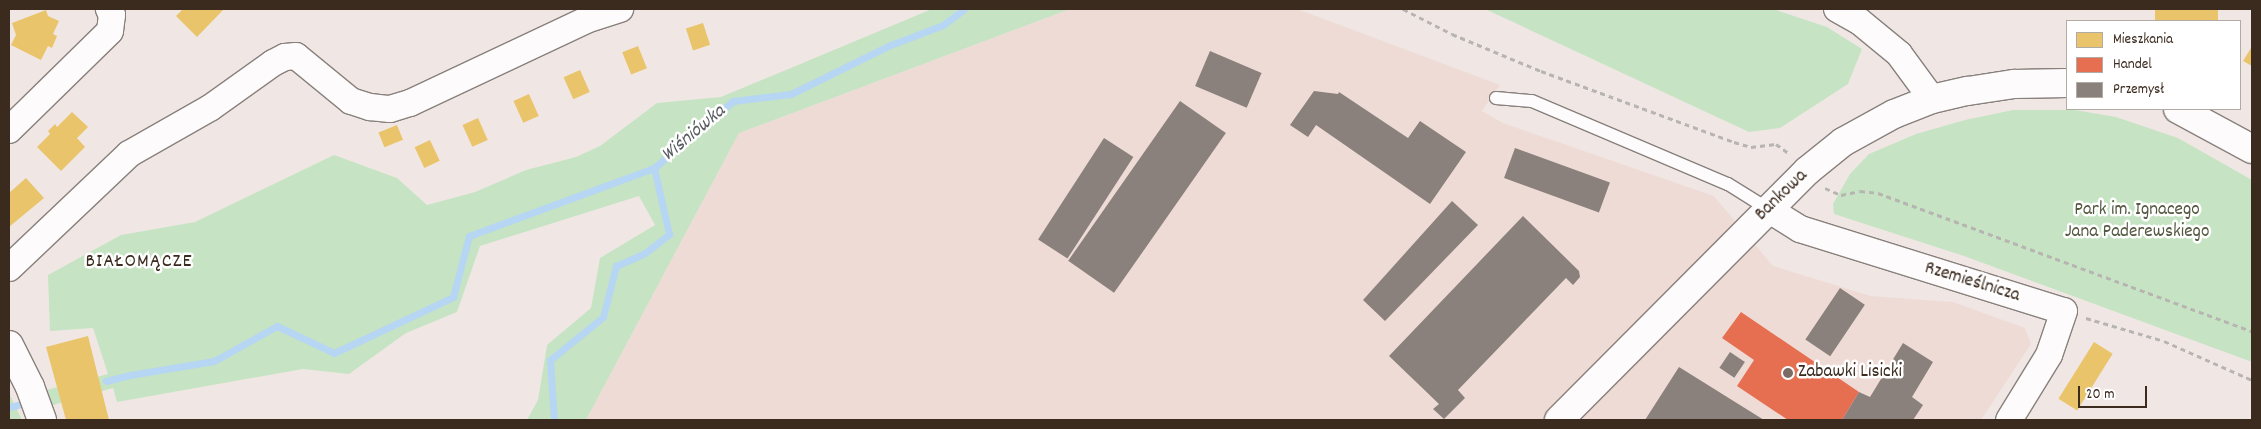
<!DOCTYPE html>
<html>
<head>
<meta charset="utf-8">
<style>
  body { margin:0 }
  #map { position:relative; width:2261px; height:429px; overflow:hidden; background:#f0e7e5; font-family:Dekko,sans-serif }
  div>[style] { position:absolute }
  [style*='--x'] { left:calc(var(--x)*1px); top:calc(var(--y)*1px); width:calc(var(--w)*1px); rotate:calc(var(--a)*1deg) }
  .built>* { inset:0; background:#efdbd6 }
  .green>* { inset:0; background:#c6e4c3 }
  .homes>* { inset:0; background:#e9c46a; transform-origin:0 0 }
  .shops>* { inset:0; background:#e76f51 }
  .industry>* { inset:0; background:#8a817c; transform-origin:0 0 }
  .stream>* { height:7px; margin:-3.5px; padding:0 3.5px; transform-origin:3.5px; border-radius:3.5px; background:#b6d6f3 }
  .path>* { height:3px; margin-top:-1.5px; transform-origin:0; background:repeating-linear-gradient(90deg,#b7b4b2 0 5px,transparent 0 9px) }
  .roads { filter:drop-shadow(1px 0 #88807c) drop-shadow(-1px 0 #88807c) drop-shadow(0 1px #88807c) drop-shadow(0 -1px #88807c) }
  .service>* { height:12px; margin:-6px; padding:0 6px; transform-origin:6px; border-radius:6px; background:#fdfbfb }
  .minor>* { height:26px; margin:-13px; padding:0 13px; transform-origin:13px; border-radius:13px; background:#fdfbfb }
  .tertiary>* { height:28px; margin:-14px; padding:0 14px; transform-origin:14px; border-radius:14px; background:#fdfbfb }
  .dots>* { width:14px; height:14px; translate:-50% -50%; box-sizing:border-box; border:2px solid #fff; border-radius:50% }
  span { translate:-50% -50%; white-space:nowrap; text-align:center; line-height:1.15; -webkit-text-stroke:5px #fff; paint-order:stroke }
  .street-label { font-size:19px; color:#3b2a1e }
  .park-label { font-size:19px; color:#555840 }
  .poi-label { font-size:19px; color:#3b2a1e }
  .left { translate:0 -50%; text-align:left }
  .water-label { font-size:20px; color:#585b60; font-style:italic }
  .neighbourhood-label { font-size:20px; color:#3b2a1e; letter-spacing:1px }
  .frame { position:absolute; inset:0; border:10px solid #3b2a1e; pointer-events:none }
  .legend { position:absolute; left:2066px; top:20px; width:175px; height:90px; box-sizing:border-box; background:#fff; border:1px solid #b1aaa5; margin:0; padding:6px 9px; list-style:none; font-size:15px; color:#3b2a1e }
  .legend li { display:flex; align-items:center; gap:10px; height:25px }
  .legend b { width:25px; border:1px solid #b1aaa5 }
  .scale { position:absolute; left:2078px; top:386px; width:69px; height:22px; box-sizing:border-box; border:2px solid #3b2a1e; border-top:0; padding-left:6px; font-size:15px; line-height:18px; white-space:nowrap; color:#3b2a1e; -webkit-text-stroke:4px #fff; paint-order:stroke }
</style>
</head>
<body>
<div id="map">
  <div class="built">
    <div style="clip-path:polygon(1070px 9px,1300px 10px,1500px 85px,1482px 111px,1503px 123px,1714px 196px,1773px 266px,1871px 296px,1953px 302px,2025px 328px,2031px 344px,1981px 420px,586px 420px,739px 133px)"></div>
  </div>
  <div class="green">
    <div style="clip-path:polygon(932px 9px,1070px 9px,739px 133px,586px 420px,527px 420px,538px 400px,547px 345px,591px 308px,600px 258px,655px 225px,639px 196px,480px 246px,457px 312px,406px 333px,349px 374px,303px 369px,117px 402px,113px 388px,25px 413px,19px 397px,108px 374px,93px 328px,50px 331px,48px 275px,121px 235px,195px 222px,334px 155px,397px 178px,427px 205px,475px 192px,526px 170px,576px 157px,600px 146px,657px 103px,721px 97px)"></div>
    <div style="clip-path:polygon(1485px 9px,1773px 9px,1827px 27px,1862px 49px,1848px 84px,1780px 128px,1749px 132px)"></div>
    <div style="clip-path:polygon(2013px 110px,2075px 110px,2116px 117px,2178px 138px,2252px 180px,2252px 362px,1964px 256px,1834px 214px,1833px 204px,1850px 174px,1869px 154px,1916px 134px,1965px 120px)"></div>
    <div style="clip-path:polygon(9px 393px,22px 420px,9px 420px)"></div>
  </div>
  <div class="homes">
    <div style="clip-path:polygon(180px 9px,224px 9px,197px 37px,176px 16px,182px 10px)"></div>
    <div style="left:2155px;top:9px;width:63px;height:12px"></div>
    <div style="clip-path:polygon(46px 10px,48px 16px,59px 21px,53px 34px,57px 36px,52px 48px,48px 46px,41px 60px,11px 45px,16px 35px,12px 23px)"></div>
    <div style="left:703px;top:23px;width:23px;height:18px;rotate:72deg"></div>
    <div style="left:638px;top:46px;width:24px;height:17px;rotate:68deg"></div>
    <div style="clip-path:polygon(2251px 48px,2252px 49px,2252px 66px,2243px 61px)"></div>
    <div style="left:580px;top:70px;width:24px;height:18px;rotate:66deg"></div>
    <div style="left:529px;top:94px;width:24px;height:17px;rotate:66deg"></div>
    <div style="clip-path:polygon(72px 112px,88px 127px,77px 138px,85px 147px,61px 171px,37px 147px,50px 134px,48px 131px,55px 124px,57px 127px)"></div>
    <div style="left:478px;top:118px;width:24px;height:17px;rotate:66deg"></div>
    <div style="left:397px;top:125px;width:16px;height:20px;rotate:68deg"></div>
    <div style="left:430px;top:140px;width:23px;height:17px;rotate:65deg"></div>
    <div style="clip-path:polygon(26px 178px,44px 198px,9px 227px,9px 193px)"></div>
    <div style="clip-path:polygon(88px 336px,109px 420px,66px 420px,46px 347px)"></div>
    <div style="left:2094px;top:342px;width:22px;height:67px;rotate:32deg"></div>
  </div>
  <div class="shops">
    <div style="clip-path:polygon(1741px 312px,1859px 392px,1842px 420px,1788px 420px,1737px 386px,1754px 360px,1722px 338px)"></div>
  </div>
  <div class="industry">
    <div style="left:1210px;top:51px;width:56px;height:38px;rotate:23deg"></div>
    <div style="clip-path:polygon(1314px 91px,1338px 94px,1339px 92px,1408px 138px,1420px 121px,1466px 152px,1430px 204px,1316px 125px,1308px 137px,1290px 125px)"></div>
    <div style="left:1180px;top:101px;width:56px;height:195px;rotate:35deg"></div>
    <div style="left:1104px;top:138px;width:35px;height:121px;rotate:33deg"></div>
    <div style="left:1515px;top:148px;width:101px;height:32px;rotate:20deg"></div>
    <div style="clip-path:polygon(1452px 201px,1478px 225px,1385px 321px,1363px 300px)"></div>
    <div style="clip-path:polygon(1523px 216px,1579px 271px,1580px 277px,1573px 285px,1566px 278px,1458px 390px,1465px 398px,1444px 419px,1433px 409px,1439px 404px,1389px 356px)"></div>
    <div style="left:1840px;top:288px;width:30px;height:62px;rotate:34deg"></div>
    <div style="clip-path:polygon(1903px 343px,1933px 362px,1912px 397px,1923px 405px,1913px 420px,1842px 420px,1859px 392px,1870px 397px)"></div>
    <div style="left:1730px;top:352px;width:18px;height:19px;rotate:34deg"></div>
    <div style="clip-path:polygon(1679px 367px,1764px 420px,1645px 420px)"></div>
  </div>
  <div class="stream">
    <div style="--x:106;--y:381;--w:25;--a:-14"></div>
    <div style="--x:130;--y:375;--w:85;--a:-9.5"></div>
    <div style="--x:214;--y:361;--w:72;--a:-29.1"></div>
    <div style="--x:277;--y:326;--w:63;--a:25.3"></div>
    <div style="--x:334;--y:353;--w:132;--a:-25.2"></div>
    <div style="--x:453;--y:297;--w:63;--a:-75.3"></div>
    <div style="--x:469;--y:236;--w:197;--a:-20.2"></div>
    <div style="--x:9;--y:407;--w:9;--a:-13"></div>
    <div style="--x:554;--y:420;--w:60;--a:-93.8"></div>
    <div style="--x:550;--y:360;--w:68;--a:-39.1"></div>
    <div style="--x:603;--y:317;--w:53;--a:-75.7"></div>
    <div style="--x:616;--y:266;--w:32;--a:-24"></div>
    <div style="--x:645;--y:253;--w:31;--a:-38"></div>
    <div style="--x:669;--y:234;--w:68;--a:-102.8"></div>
    <div style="--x:654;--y:168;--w:104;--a:-40.3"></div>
    <div style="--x:733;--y:101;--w:58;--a:-6.9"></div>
    <div style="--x:791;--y:94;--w:108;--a:-26.3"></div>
    <div style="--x:888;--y:46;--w:59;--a:-20.9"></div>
    <div style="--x:943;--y:25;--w:26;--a:-37"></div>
  </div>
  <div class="path">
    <div style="--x:1403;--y:9;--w:55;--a:27"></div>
    <div style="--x:1452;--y:34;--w:96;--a:22.6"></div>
    <div style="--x:1541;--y:71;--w:206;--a:20.2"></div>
    <div style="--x:1734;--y:142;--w:18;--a:16"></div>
    <div style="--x:1751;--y:147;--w:25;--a:-7"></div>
    <div style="--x:1776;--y:144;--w:17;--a:36"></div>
    <div style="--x:1825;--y:188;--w:17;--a:24"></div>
    <div style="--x:1841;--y:195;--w:19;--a:-12"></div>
    <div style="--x:1860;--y:191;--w:18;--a:6"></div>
    <div style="--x:1878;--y:193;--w:399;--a:20.3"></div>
    <div style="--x:2086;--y:318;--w:81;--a:16.4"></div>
    <div style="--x:2164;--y:341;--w:96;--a:23.9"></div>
  </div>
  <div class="roads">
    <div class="service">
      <div style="--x:1496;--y:98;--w:36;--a:5"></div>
      <div style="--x:1532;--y:101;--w:213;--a:23"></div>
      <div style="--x:1728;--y:184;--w:47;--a:32"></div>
    </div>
    <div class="minor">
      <div style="--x:1837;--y:9;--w:25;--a:29"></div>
      <div style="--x:1859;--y:21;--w:52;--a:39.5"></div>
      <div style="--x:1899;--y:54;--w:56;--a:53.7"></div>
      <div style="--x:9;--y:130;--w:141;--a:-44.4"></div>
      <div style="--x:110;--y:31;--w:16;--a:-83"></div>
      <div style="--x:112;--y:15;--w:7;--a:-117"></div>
      <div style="--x:1768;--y:209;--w:38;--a:32"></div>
      <div style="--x:1800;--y:229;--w:276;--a:17.3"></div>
      <div style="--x:2064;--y:311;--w:46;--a:108.8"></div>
      <div style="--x:2049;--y:355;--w:76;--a:121.6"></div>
      <div style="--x:9;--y:268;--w:166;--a:-43.5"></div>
      <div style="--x:129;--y:154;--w:93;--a:-29.6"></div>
      <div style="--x:210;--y:108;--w:77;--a:-35.5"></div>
      <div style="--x:273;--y:63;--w:13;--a:-27"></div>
      <div style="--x:285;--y:57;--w:11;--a:-5"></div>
      <div style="--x:296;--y:56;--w:71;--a:39.3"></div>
      <div style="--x:351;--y:101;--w:20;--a:18"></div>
      <div style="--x:370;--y:107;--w:20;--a:6"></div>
      <div style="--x:390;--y:109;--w:21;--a:-17"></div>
      <div style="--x:410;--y:103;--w:195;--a:-25.2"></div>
      <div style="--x:586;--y:20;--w:36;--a:-18"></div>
    </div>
    <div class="tertiary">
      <div style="--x:2178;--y:109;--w:84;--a:28.4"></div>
      <div style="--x:9;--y:345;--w:47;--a:63.4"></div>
      <div style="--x:30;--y:387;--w:35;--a:70"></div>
      <div style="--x:1559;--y:420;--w:351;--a:-45.1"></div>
      <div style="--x:1807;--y:171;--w:46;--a:-38.9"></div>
      <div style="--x:1843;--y:142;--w:58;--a:-28.8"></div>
      <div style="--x:1894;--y:114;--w:41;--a:-21.5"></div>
      <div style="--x:1932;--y:99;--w:37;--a:-13"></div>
      <div style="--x:1968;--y:91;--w:47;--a:-8.7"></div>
      <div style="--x:2014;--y:84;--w:53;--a:-1.1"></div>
    </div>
  </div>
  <div class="dots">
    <div style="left:1788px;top:373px;background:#7a6c64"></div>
  </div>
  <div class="street-label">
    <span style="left:1782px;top:196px;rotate:-44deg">Bankowa</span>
    <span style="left:1972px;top:283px;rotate:17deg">Rzemieślnicza</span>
  </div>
  <div class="park-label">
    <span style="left:2137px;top:222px">Park im. Ignacego<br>Jana Paderewskiego</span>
  </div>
  <div class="poi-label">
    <span class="left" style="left:1798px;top:373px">Zabawki Lisicki</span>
  </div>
  <div class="water-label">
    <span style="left:694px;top:134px;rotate:-40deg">Wiśniówka</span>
  </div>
  <div class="neighbourhood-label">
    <span style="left:139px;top:262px">BIAŁOMĄCZE</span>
  </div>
  <div class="frame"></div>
  <ul class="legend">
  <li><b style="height:14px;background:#e9c46a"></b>Mieszkania</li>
  <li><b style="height:14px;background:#e76f51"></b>Handel</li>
  <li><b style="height:14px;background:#8a817c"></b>Przemysł</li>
  </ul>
  <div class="scale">20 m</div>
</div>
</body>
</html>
